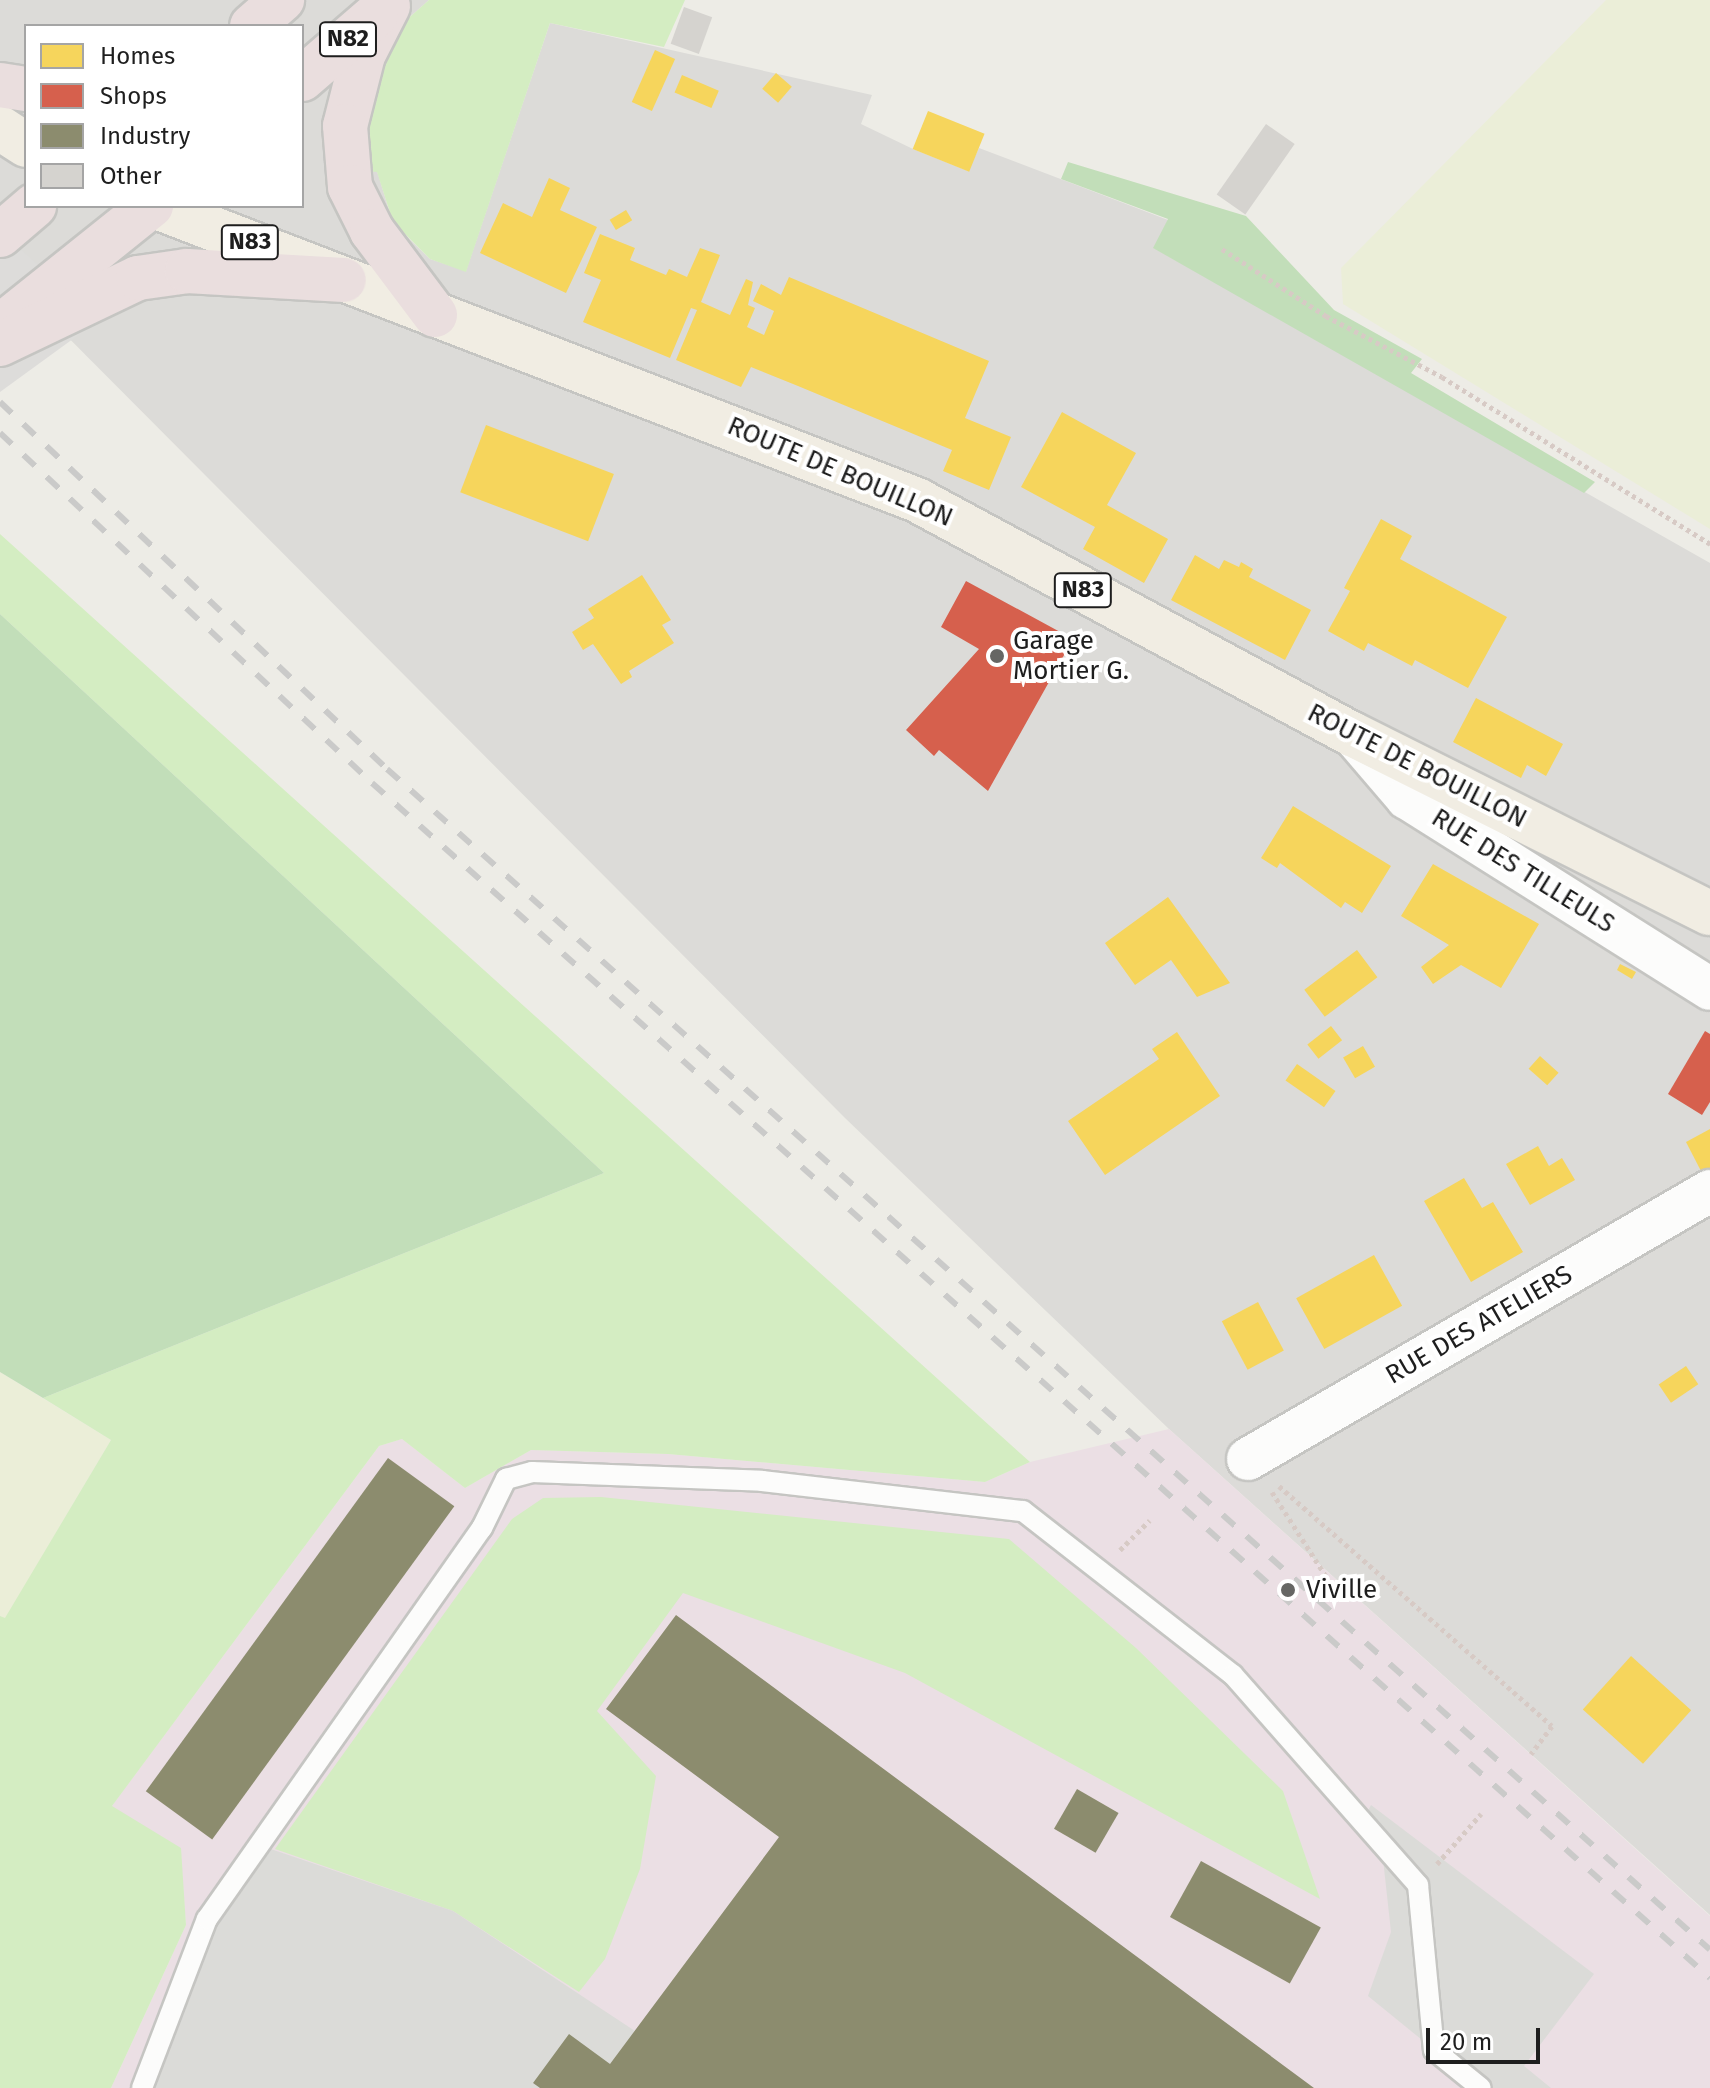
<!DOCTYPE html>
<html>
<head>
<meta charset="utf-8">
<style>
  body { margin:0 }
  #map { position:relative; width:1710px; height:2088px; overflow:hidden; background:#edece6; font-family:"Fira Sans",sans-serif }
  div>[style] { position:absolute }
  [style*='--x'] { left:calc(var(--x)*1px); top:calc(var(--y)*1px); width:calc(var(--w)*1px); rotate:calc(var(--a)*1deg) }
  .residential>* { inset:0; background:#dcdbd8 }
  .industrial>* { inset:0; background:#ebdfe4 }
  .farmland>* { inset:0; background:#ebeed8 }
  .grass>* { inset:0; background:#d4edc2 }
  .forest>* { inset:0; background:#c2deb9 }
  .parking>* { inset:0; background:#dbdbd8 }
  .pier>* { inset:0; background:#dddcda }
  .homes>* { inset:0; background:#f6d55c; transform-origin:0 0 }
  .shops>* { inset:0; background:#d6604d }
  .industry>* { inset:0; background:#8c8c6e; transform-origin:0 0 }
  .building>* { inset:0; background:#d5d3cf; transform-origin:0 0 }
  .path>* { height:5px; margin-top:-2.5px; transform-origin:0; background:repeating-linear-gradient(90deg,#d7cac5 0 4px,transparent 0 8px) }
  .roads { filter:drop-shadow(2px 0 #c5c5c2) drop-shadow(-2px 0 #c5c5c2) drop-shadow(0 2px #c5c5c2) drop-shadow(0 -2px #c5c5c2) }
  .lane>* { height:20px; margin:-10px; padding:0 10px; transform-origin:10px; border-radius:10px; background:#fcfcfb }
  .street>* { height:42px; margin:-21px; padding:0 21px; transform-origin:21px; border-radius:21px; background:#fcfcfb }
  .primary>* { height:44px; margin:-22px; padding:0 22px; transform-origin:22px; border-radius:22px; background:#f1ede3 }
  .highway>* { height:44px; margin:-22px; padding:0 22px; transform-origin:22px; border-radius:22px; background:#eadede }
  .rail>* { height:6px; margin-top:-3px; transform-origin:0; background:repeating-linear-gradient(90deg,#cacac9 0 16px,transparent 0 32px) }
  .dots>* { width:22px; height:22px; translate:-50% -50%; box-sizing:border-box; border:4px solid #fff; border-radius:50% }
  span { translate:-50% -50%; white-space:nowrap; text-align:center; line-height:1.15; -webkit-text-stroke:8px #fff; paint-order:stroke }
  .shield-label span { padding:2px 6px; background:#fff; border:2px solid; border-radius:6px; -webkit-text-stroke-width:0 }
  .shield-label { font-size:24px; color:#1e1e1e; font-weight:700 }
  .street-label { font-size:26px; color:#1e1e1e }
  .poi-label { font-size:26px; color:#1e1e1e }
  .left { translate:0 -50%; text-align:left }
  .legend { position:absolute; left:24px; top:24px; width:280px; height:184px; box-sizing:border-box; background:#fff; border:2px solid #a5a5a5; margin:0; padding:10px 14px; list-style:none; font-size:24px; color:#1e1e1e }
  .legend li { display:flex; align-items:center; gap:16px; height:40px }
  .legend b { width:40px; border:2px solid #a5a5a5 }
  .scale { position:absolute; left:1426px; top:2028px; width:114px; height:36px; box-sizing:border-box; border:4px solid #1e1e1e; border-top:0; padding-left:10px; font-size:24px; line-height:28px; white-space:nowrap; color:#1e1e1e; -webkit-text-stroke:6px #fff; paint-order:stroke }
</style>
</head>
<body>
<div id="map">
  <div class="residential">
    <div style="clip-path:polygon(evenodd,0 0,429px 0,403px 23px,366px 171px,377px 171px,393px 223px,430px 259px,466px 271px,550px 23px,872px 95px,861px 124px,913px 149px,968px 171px,979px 148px,1168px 220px,1154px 248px,1710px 563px,1710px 1915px,1169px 1429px,845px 1118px,0 269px,0 0,26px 26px,302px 26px,302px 206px,26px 206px,26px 26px)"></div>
  </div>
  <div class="industrial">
    <div style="clip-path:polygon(1169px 1429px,1710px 1916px,1710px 2088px,111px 2088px,186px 1925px,180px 1848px,111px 1807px,379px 1446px,402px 1439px,465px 1488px,531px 1450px,668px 1454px,985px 1482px,1030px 1462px)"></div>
  </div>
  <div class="farmland">
    <div style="clip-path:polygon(1606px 0,1710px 0,1710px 529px,1343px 304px,1341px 268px)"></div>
    <div style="clip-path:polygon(0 1372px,111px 1440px,5px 1619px,0 1616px)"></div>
  </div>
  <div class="grass">
    <div style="clip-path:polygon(429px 0,685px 0,664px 47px,550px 23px,466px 272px,430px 259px,393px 222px,377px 172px,366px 171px,361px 128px,379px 67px,403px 23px)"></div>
    <div style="clip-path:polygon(0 534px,1030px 1462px,985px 1482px,668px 1454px,531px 1450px,465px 1488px,402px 1439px,379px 1446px,112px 1806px,181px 1848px,186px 1925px,111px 2088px,0 2088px,0 1616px,5px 1618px,111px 1440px,43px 1398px,604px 1173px,0 614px)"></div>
    <div style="clip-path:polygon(601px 1497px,1009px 1539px,1136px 1648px,1283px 1791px,1320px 1899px,905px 1673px,683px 1593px,597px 1711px,656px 1776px,640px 1869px,605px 1959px,579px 1992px,453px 1911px,275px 1849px,512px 1519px,543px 1498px)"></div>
  </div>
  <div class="forest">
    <div style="clip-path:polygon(1068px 162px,1246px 216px,1334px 310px,1422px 359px,1411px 373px,1595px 482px,1584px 493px,1153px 248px,1168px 219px,1061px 179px)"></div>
    <div style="clip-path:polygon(0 614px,604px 1173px,43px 1398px,0 1372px)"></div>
  </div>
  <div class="parking">
    <div style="clip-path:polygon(1371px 1805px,1594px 1974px,1524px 2066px,1551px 2088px,1481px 2088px,1368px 1996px,1391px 1932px,1383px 1859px,1362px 1822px)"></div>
    <div style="clip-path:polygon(256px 1844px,453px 1911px,635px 2031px,610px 2064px,533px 2083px,540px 2088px,142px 2088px,207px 1919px)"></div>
  </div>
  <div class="pier">
    <div style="clip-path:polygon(0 231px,99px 320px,0 392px)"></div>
  </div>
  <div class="homes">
    <div style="left:655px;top:50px;width:22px;height:57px;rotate:24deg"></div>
    <div style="left:776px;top:73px;width:21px;height:21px;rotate:41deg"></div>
    <div style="left:682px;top:75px;width:40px;height:19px;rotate:23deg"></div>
    <div style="left:928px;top:111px;width:61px;height:41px;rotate:22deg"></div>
    <div style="clip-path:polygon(549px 178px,570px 188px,560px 210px,597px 227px,566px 293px,480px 253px,503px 203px,532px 217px)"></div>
    <div style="left:626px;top:210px;width:12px;height:19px;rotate:59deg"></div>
    <div style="clip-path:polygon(600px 234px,635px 248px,630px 260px,666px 275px,669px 269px,687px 277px,700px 248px,720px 255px,701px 302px,730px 315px,746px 279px,753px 282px,748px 305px,755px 308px,747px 327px,764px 335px,774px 311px,753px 301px,761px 284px,781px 295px,789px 277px,989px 361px,965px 418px,1011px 437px,989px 490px,943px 471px,952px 450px,798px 386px,751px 367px,741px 387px,676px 360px,697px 310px,691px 308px,670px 358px,583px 322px,601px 280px,584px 273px)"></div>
    <div style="clip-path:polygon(1062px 412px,1136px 453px,1107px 505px,1168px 539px,1144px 583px,1083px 549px,1095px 527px,1021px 487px)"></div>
    <div style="left:486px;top:425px;width:137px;height:72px;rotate:21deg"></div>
    <div style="clip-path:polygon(1381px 519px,1412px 536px,1400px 559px,1507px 617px,1468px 688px,1415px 660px,1412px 666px,1368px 643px,1364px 651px,1328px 631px,1350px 591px,1344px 588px)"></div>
    <div style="clip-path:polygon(1195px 555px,1219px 569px,1224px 560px,1239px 567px,1241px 562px,1253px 569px,1249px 577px,1311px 610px,1285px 660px,1171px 600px)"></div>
    <div style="clip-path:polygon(642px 575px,671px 620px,662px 625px,674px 643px,629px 671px,632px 677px,621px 684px,593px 644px,583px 650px,572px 632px,594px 618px,588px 609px)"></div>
    <div style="clip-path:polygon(1476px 698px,1563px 744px,1546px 776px,1527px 765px,1521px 778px,1453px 742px)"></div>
    <div style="clip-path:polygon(1293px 806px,1391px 866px,1362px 913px,1345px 902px,1341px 908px,1280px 863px,1277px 868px,1261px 858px)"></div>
    <div style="clip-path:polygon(1433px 864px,1539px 924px,1501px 988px,1461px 965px,1433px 984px,1421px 967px,1449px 945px,1401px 916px)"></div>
    <div style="clip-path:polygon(1168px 897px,1230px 983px,1197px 997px,1171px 960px,1135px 985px,1105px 943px)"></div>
    <div style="left:1357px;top:950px;width:34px;height:66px;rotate:53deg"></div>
    <div style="clip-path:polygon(1620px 964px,1636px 972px,1632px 979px,1617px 970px)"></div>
    <div style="left:1331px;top:1026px;width:18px;height:30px;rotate:52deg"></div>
    <div style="clip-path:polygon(1177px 1032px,1220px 1096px,1105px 1175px,1068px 1121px,1159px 1059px,1152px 1049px)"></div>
    <div style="left:1363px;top:1046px;width:24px;height:23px;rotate:60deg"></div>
    <div style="left:1540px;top:1056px;width:25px;height:17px;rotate:42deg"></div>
    <div style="left:1297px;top:1064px;width:47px;height:20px;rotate:35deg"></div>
    <div style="clip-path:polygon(1710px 1129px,1710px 1169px,1702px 1173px,1686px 1142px)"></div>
    <div style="clip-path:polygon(1538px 1146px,1549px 1166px,1562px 1158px,1575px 1180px,1530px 1205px,1506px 1164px)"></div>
    <div style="clip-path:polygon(1464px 1178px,1482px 1208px,1493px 1202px,1523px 1252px,1471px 1282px,1424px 1201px)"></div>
    <div style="left:1374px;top:1255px;width:58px;height:89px;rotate:61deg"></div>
    <div style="left:1258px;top:1302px;width:55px;height:41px;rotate:62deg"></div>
    <div style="left:1686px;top:1366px;width:22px;height:33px;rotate:56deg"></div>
    <div style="left:1631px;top:1656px;width:81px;height:72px;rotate:42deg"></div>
  </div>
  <div class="shops">
    <div style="clip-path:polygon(966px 581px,1073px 639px,988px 791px,939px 750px,934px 756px,906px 730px,979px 649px,941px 627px)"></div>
    <div style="clip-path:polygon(1705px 1031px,1710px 1034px,1710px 1102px,1702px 1115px,1668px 1094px)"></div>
  </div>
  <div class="industry">
    <div style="left:388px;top:1458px;width:82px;height:412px;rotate:36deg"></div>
    <div style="clip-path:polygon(676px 1615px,1314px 2088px,540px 2088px,533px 2083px,569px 2034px,610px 2064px,779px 1837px,606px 1709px)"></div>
    <div style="left:1077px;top:1789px;width:48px;height:46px;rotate:30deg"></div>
    <div style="left:1201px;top:1861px;width:137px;height:64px;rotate:29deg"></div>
  </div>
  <div class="building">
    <div style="left:684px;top:7px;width:30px;height:39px;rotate:20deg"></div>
    <div style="left:1266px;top:124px;width:35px;height:86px;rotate:35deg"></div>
  </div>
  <div class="path">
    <div style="--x:1222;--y:249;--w:124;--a:32.8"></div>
    <div style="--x:1326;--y:316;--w:131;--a:27.7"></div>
    <div style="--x:1442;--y:377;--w:316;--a:31.9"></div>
    <div style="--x:1279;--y:1486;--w:363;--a:41.3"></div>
    <div style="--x:1552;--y:1726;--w:35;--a:127"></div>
    <div style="--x:1272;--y:1492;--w:102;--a:57.4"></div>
    <div style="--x:1120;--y:1550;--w:42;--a:-45"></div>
    <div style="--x:1437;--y:1864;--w:67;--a:-48.7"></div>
  </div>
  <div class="roads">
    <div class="lane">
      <div style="--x:142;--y:2088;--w:181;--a:-69"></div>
      <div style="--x:207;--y:1919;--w:478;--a:-54.9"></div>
      <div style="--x:482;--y:1528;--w:55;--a:-63.9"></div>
      <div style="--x:506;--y:1479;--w:27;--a:-15"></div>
      <div style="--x:532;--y:1472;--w:230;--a:2.2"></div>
      <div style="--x:762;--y:1481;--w:263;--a:6.6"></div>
      <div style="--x:1023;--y:1511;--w:266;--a:38"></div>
      <div style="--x:1233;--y:1675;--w:280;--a:48.6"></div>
      <div style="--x:1418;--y:1885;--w:166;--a:84.5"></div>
      <div style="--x:1434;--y:2050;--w:60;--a:39"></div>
    </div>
    <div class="street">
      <div style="--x:1353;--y:735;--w:83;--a:49.4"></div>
      <div style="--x:1407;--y:798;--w:358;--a:32.2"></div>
      <div style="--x:1248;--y:1459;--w:534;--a:-30.12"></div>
    </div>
    <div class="primary">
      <div style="--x:0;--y:128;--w:31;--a:33"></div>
      <div style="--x:154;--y:206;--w:818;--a:21.07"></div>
      <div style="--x:917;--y:500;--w:494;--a:28.3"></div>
      <div style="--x:1352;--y:734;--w:400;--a:26.6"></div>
    </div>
    <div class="highway">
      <div style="--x:388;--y:6;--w:55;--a:117"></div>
      <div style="--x:363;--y:55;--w:73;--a:104.2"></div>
      <div style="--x:345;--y:126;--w:61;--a:85.3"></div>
      <div style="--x:350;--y:187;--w:49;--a:63.4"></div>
      <div style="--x:372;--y:231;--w:105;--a:53.1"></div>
      <div style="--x:252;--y:26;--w:40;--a:-41"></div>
      <div style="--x:302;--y:79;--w:98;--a:-40.9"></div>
      <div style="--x:0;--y:85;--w:26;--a:9"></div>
      <div style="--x:0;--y:235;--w:45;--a:-40.5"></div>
      <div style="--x:6;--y:322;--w:186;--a:-38.7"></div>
      <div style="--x:0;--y:344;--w:153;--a:-25.6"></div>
      <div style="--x:138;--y:278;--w:49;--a:-8.1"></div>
      <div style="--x:187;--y:271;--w:157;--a:3.3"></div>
    </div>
  </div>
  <div class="rail">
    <div style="--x:0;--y:402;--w:533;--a:43.48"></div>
    <div style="--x:387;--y:769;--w:1773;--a:41.75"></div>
    <div style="--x:0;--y:433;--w:511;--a:43.25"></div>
    <div style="--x:372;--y:783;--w:1794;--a:41.77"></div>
  </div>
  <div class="dots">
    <div style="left:997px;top:656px;background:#666664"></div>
    <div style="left:1288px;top:1590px;background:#666664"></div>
  </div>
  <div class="shield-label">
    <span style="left:348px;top:39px">N82</span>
    <span style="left:250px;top:242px">N83</span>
    <span style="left:1083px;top:590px">N83</span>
  </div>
  <div class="street-label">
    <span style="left:840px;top:472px;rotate:23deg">ROUTE DE BOUILLON</span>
    <span style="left:1417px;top:766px;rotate:27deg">ROUTE DE BOUILLON</span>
    <span style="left:1523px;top:871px;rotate:32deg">RUE DES TILLEULS</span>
    <span style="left:1479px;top:1325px;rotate:-30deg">RUE DES ATELIERS</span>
  </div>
  <div class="poi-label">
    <span class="left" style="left:1013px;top:656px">Garage<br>Mortier G.</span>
    <span class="left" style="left:1306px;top:1590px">Viville</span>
  </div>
  <ul class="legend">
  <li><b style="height:22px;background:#f6d55c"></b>Homes</li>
  <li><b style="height:22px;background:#d6604d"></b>Shops</li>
  <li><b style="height:22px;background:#8c8c6e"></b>Industry</li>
  <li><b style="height:22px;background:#d5d3cf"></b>Other</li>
  </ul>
  <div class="scale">20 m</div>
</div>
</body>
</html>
